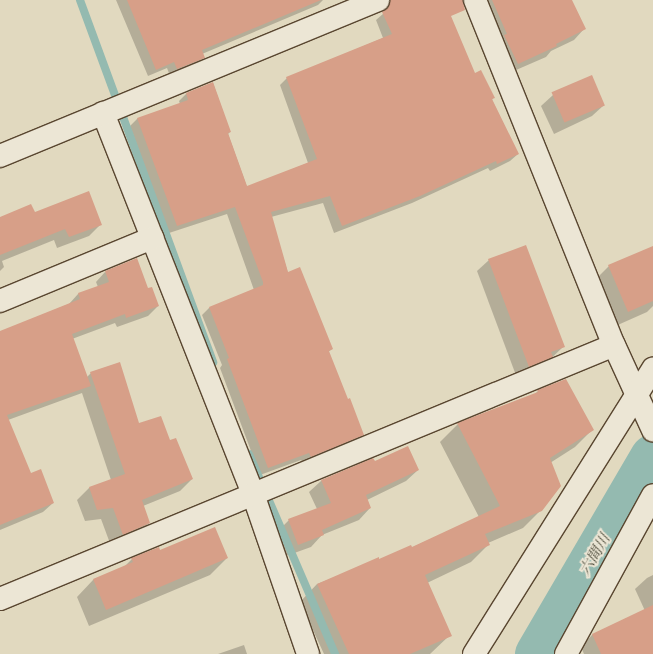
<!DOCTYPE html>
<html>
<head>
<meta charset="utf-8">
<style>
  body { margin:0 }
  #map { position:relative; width:653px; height:654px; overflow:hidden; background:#e1d9bf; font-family:"IM FELL DW Pica","Noto Serif JP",serif }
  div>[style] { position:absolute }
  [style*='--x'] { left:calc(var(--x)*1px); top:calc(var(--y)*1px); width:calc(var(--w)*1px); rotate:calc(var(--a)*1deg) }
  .shadow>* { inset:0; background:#0003 }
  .stream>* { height:8px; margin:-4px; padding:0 4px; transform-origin:4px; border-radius:4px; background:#94bab0 }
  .river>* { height:47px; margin:-23.5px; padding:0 23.5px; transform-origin:23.5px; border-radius:23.5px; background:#94bab0 }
  .building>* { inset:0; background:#d79f88; transform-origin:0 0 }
  .roads { filter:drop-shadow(1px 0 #594630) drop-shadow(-1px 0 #594630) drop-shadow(0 1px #594630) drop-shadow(0 -1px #594630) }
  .street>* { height:22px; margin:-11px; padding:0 11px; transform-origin:11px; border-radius:11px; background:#ece6d5 }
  span { translate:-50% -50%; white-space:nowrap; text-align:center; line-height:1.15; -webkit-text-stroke:4px #ece6d5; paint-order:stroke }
  .water-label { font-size:15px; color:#504f3e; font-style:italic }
</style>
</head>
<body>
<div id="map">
  <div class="shadow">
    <div style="clip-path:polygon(116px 0,323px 0,318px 5px,202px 54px,203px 58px,196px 65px,170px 76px,167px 68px,148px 76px)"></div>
    <div style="clip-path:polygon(399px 0,446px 0,450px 17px,474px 74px,493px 98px,492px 100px,518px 154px,510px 161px,490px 171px,488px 168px,412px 203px,334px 233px,323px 203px,271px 217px,288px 273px,332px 349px,328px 352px,347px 401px,363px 434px,356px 442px,303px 464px,301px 460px,260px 475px,220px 368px,222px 365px,202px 315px,209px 308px,254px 290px,227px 214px,169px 233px,130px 126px,137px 119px,180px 104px,179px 101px,186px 94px,213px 83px,230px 132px,228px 134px,247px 187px,308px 163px,280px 85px,287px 78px,383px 38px,376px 20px)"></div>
    <div style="clip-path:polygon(476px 0,570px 0,584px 29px,574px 40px,551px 51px,546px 57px,507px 74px)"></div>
    <div style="clip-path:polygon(553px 95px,604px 105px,592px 116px,554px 134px,541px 106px)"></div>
    <div style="clip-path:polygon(34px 214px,100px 225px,89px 236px,57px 248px,54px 240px,2px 261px,4px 267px,0 271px,0 222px)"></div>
    <div style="clip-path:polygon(653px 247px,653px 306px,647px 312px,611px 328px,592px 283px,609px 266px)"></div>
    <div style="clip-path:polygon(489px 260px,564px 346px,541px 368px,517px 378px,477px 271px)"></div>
    <div style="clip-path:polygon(105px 272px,147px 289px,158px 306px,148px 316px,117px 327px,115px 323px,72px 339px,87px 377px,91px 373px,139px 425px,169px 441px,192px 479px,180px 491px,143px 506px,149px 523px,137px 535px,111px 546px,101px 519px,85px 521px,77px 500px,89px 488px,111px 480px,82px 393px,8px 420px,30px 475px,53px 503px,43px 512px,0 530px,0 332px,69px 304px,78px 294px,98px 287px,96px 282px)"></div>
    <div style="clip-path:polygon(538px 391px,593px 429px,575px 447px,550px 463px,541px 510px,523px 528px,488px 543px,489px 544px,471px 562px,427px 583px,450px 635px,430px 654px,324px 654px,300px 602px,317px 584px,411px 548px,479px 517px,440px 442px,458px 424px,535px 394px)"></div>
    <div style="clip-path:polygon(373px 459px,374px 462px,418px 470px,406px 481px,367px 500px,370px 508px,359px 520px,322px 535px,311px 547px,286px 556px,277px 532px,289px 520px,317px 509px,309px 492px,321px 481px)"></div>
    <div style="clip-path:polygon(159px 552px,227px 558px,210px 575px,89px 626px,77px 597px,93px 580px,124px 567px,132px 559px)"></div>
    <div style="clip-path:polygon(653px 575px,653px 610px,646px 613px,635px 589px,647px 578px)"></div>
    <div style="clip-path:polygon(627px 618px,644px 654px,584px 654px,581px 647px,592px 635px)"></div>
    <div style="clip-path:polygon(244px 645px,247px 654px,218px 654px)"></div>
  </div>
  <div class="stream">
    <div style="--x:80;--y:0;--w:386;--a:69.8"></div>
    <div style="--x:249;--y:454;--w:218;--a:66.7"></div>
  </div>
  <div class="river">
    <div style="--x:538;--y:654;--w:228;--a:-59.7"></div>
  </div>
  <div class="building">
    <div style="clip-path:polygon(127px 0,321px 0,202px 50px,205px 58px,177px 69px,174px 62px,156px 70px)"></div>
    <div style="clip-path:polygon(390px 0,463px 0,465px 10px,451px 16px,475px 73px,481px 70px,495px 98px,492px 99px,519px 154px,497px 164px,496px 161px,420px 196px,342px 226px,330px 196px,271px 212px,288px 272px,300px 267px,333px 349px,329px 351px,348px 399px,350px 398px,364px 435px,311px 457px,309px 453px,268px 468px,227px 359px,229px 358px,209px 307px,263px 285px,263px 282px,235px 207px,177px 226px,137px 118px,188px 100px,186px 93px,213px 82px,231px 132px,228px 133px,247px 186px,317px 159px,286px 77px,392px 34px,382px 12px,388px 7px)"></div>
    <div style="clip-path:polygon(492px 0,572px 0,586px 29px,556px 44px,557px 46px,518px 64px,504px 35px,507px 34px)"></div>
    <div style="left:592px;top:75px;width:33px;height:44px;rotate:67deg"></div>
    <div style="clip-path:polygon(89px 191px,102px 225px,69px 237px,65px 229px,0 255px,0 217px,31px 204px,35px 212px)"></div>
    <div style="clip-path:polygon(526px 245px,565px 347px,551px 352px,553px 357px,529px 367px,488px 259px)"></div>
    <div style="clip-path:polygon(653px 246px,653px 301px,628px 312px,608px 265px)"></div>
    <div style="clip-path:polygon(137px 258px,148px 288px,152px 287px,159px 306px,126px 318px,125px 314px,72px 334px,91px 386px,7px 415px,31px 473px,41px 469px,54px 503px,0 525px,0 331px,80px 299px,78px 293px,109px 282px,105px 271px)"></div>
    <div style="clip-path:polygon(120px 362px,139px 423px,161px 416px,170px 440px,176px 438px,193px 479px,142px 500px,150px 523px,123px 535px,113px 508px,97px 510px,89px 487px,125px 474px,90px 372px)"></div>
    <div style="clip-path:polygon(566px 379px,594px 430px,550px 458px,561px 486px,542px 511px,485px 534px,490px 545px,425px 575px,452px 636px,410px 654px,349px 654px,317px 584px,379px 557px,379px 559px,411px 545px,412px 547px,500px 506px,457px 423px,538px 392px,537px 390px)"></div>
    <div style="clip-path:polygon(408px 446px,419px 470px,366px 495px,371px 508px,322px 530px,324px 535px,298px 545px,288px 519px,331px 503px,321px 480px,373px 458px,375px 461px)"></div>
    <div style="clip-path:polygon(215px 527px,228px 558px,106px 610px,93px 579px,133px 562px,131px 558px,159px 547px,160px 550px)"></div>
    <div style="clip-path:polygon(653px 605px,653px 654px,601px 654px,592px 634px)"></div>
  </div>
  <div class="roads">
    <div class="street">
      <div style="--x:475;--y:0;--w:372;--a:68.1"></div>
      <div style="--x:614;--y:345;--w:94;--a:65.4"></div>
      <div style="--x:103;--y:113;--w:409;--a:68.5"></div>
      <div style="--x:253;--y:494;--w:169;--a:71"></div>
      <div style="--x:0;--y:156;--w:409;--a:-22.4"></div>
      <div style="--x:0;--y:301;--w:165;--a:-22.5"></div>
      <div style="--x:0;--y:599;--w:664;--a:-22.47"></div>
      <div style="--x:474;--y:654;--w:337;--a:-57.9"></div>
      <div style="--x:566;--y:654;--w:181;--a:-61.3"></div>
    </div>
  </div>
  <div class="water-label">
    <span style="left:595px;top:555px;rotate:-60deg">六間川</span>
  </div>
</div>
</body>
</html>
